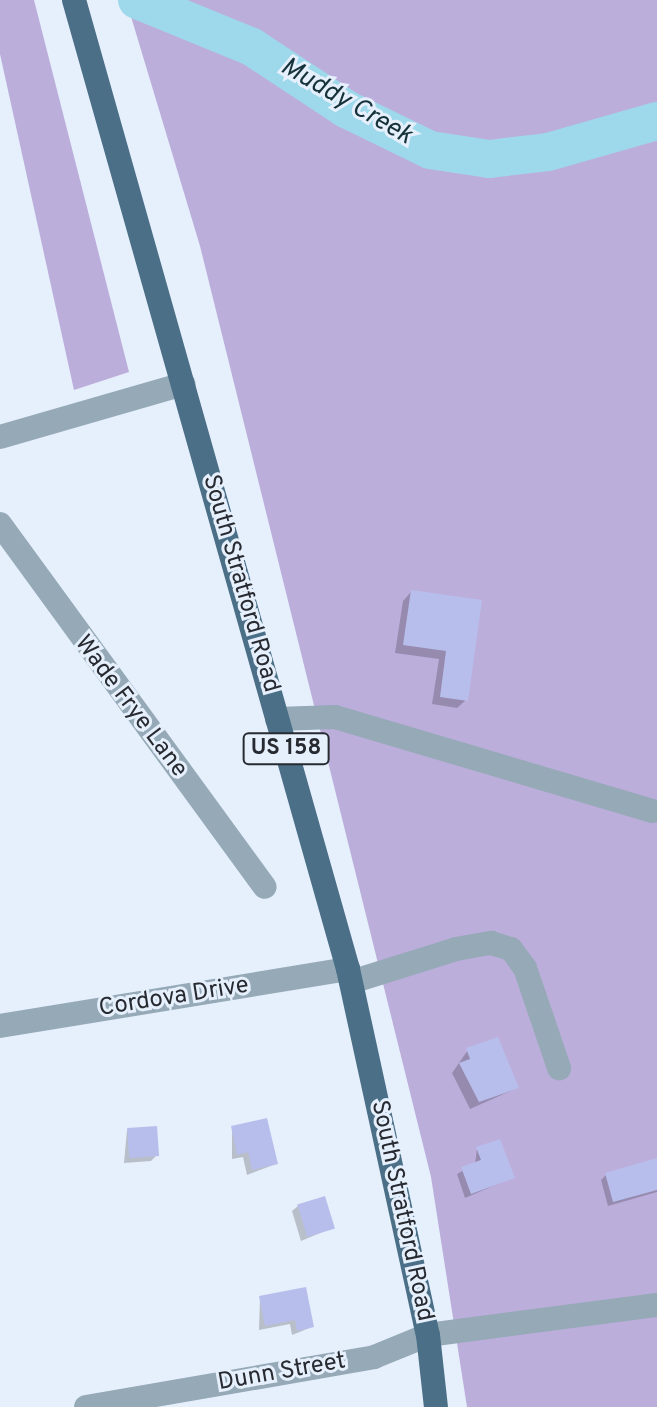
<!DOCTYPE html>
<html>
<head>
<meta charset="utf-8">
<style>
  body { margin:0 }
  #map { position:relative; width:657px; height:1407px; overflow:hidden; background:#e6effc; font-family:Overpass,sans-serif }
  div>[style] { position:absolute }
  [style*='--x'] { left:calc(var(--x)*1px); top:calc(var(--y)*1px); width:calc(var(--w)*1px); rotate:calc(var(--a)*1deg) }
  .forest>* { inset:0; background:#bcaedb }
  .shadow>* { inset:0; background:#0003 }
  .river>* { height:38px; margin:-19px; padding:0 19px; transform-origin:19px; border-radius:19px; background:#9dd9eb }
  .building>* { inset:0; background:#b8beec; transform-origin:0 0 }
  .minor>* { height:24px; margin:-12px; padding:0 12px; transform-origin:12px; border-radius:12px; background:#95a9b7 }
  .major>* { height:24px; margin:-12px; padding:0 12px; transform-origin:12px; border-radius:12px; background:#4b6f87 }
  span { translate:-50% -50%; white-space:nowrap; text-align:center; line-height:1.15; -webkit-text-stroke:6px #e6effc; paint-order:stroke }
  .shield-label span { padding:2px 6px; background:#e6effc; border:2px solid; border-radius:6px; -webkit-text-stroke-width:0 }
  .shield-label { font-size:22px; color:#272b31; font-weight:700 }
  .street-label { font-size:24px; color:#272b31 }
  .water-label { font-size:26px; color:#15323a; font-style:italic }
</style>
</head>
<body>
<div id="map">
  <div class="forest">
    <div style="clip-path:polygon(0 0,34px 0,129px 372px,74px 390px,0 54px)"></div>
    <div style="clip-path:polygon(126px 0,657px 0,657px 1407px,467px 1407px,431px 1177px,200px 246px)"></div>
  </div>
  <div class="shadow">
    <div style="clip-path:polygon(411px 592px,480px 602px,466px 700px,457px 708px,432px 704px,439px 659px,395px 653px,403px 601px)"></div>
    <div style="clip-path:polygon(468px 1050px,517px 1088px,470px 1109px,452px 1073px)"></div>
    <div style="clip-path:polygon(232px 1128px,276px 1164px,247px 1175px,243px 1157px,232px 1159px)"></div>
    <div style="clip-path:polygon(127px 1130px,157px 1155px,151px 1161px,124px 1163px)"></div>
    <div style="clip-path:polygon(477px 1149px,512px 1178px,465px 1198px,457px 1174px,475px 1164px)"></div>
    <div style="clip-path:polygon(657px 1160px,657px 1192px,608px 1206px,601px 1180px,606px 1175px)"></div>
    <div style="clip-path:polygon(298px 1206px,332px 1228px,301px 1241px,292px 1211px)"></div>
    <div style="clip-path:polygon(260px 1298px,312px 1327px,292px 1335px,290px 1324px,259px 1330px)"></div>
  </div>
  <div class="river">
    <div style="--x:137;--y:0;--w:124;--a:22.2"></div>
    <div style="--x:252;--y:47;--w:113;--a:33.4"></div>
    <div style="--x:346;--y:109;--w:93;--a:26"></div>
    <div style="--x:430;--y:150;--w:60;--a:8.7"></div>
    <div style="--x:489;--y:159;--w:59;--a:-6.8"></div>
    <div style="--x:548;--y:152;--w:113;--a:-15.9"></div>
  </div>
  <div class="building">
    <div style="clip-path:polygon(411px 590px,482px 600px,468px 701px,440px 697px,446px 651px,403px 645px)"></div>
    <div style="clip-path:polygon(498px 1037px,519px 1088px,479px 1102px,459px 1063px,470px 1059px,466px 1048px)"></div>
    <div style="clip-path:polygon(267px 1118px,278px 1164px,252px 1170px,248px 1152px,237px 1155px,231px 1126px)"></div>
    <div style="left:157px;top:1126px;width:30px;height:30px;rotate:86deg"></div>
    <div style="clip-path:polygon(500px 1139px,515px 1178px,471px 1194px,461px 1167px,481px 1160px,476px 1147px)"></div>
    <div style="clip-path:polygon(657px 1158px,657px 1190px,613px 1202px,605px 1173px)"></div>
    <div style="left:325px;top:1196px;width:34px;height:29px;rotate:73deg"></div>
    <div style="clip-path:polygon(306px 1287px,314px 1327px,297px 1331px,295px 1320px,265px 1326px,259px 1296px)"></div>
  </div>
  <div class="minor">
    <div style="--x:0;--y:437;--w:191;--a:-16.1"></div>
    <div style="--x:0;--y:524;--w:449;--a:53.9"></div>
    <div style="--x:277;--y:719;--w:58;--a:-2"></div>
    <div style="--x:335;--y:717;--w:331;--a:16.5"></div>
    <div style="--x:351;--y:982;--w:110;--a:-17.4"></div>
    <div style="--x:456;--y:949;--w:36;--a:-10"></div>
    <div style="--x:491;--y:943;--w:21;--a:17"></div>
    <div style="--x:511;--y:949;--w:24;--a:54"></div>
    <div style="--x:525;--y:968;--w:106;--a:71.2"></div>
    <div style="--x:0;--y:1026;--w:353;--a:-9.3"></div>
    <div style="--x:86;--y:1407;--w:292;--a:-9.8"></div>
    <div style="--x:374;--y:1357;--w:58;--a:-22.2"></div>
    <div style="--x:428;--y:1335;--w:231;--a:-7.5"></div>
  </div>
  <div class="major">
    <div style="--x:74;--y:0;--w:1007;--a:74.21"></div>
    <div style="--x:348;--y:969;--w:375;--a:77.7"></div>
    <div style="--x:428;--y:1335;--w:72;--a:83.7"></div>
  </div>
  <div class="shield-label">
    <span style="left:286px;top:749px">US 158</span>
  </div>
  <div class="street-label">
    <span style="left:240px;top:584px;rotate:74deg">South Stratford Road</span>
    <span style="left:130px;top:707px;rotate:53deg">Wade Frye Lane</span>
    <span style="left:174px;top:998px;rotate:-9deg">Cordova Drive</span>
    <span style="left:401px;top:1211px;rotate:78deg">South Stratford Road</span>
    <span style="left:282px;top:1373px;rotate:-10deg">Dunn Street</span>
  </div>
  <div class="water-label">
    <span style="left:346px;top:102px;rotate:30deg">Muddy Creek</span>
  </div>
</div>
</body>
</html>
